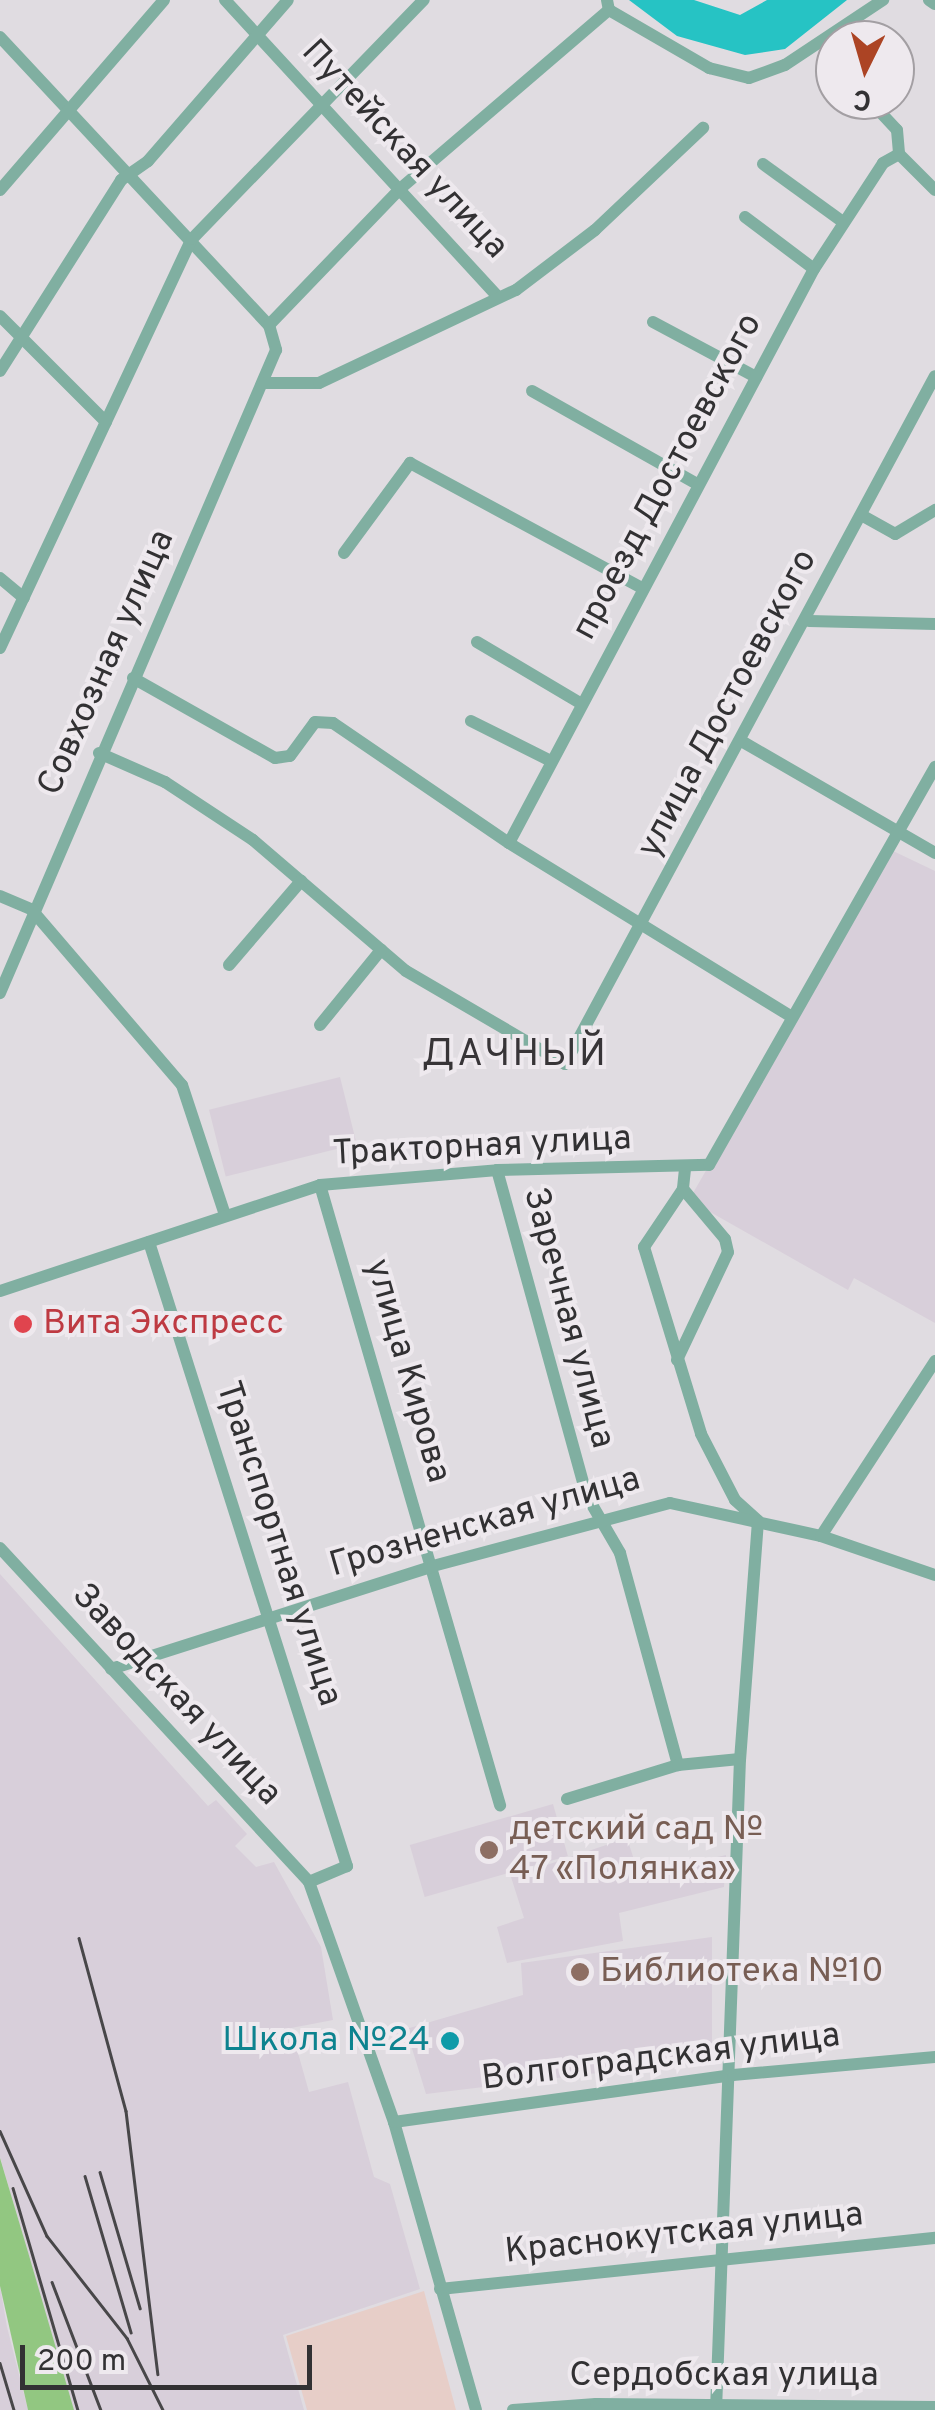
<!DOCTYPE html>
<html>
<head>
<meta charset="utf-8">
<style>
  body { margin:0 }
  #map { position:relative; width:935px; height:2410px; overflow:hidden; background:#e0dce1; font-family:Overpass,sans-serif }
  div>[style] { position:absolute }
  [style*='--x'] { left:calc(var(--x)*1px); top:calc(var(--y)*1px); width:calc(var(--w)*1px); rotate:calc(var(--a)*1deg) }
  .built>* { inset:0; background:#d8cfda; transform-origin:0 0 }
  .medical>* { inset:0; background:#e7cec8 }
  .green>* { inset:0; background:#92c781 }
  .water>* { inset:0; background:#26c3c4 }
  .minor>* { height:12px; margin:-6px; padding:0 6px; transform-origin:6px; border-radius:6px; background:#80afa1 }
  .rail>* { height:2.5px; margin:-1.25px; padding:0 1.25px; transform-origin:1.25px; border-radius:1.25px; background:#484749 }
  .dots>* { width:28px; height:28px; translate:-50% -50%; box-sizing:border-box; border:5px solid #eee9ee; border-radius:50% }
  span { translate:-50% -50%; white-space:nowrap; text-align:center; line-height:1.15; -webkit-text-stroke:8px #eee9ee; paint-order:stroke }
  .street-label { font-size:35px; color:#323133 }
  .health-label { font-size:35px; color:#be3a42 }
  .left { translate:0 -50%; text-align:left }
  .education-label { font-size:35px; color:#785e54 }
  .culture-label { font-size:35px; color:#0d838f }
  .right { translate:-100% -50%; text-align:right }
  .neighbourhood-label { font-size:38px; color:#373437; letter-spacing:2.5px }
  .north { position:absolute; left:815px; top:20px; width:100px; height:100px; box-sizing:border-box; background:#eee9ee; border:2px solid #a39fa3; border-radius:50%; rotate:185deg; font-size:28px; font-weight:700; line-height:40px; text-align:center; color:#323133 }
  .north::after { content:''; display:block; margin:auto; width:35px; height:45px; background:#ac4424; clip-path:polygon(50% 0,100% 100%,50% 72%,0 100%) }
  .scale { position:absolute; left:20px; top:2345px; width:292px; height:45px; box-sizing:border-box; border:5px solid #323133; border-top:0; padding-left:12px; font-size:30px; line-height:35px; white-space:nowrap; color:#323133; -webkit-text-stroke:8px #eee9ee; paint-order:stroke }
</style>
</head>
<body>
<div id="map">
  <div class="built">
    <div style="clip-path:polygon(891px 850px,935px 871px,935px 1323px,854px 1278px,848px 1290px,689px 1200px)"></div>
    <div style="left:340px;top:1077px;width:69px;height:135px;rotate:76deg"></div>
    <div style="clip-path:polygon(0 1574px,208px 1806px,216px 1800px,247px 1834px,235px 1846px,256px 1867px,274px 1862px,321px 1947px,333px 2020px,291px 2028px,309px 2092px,348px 2082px,374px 2177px,390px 2184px,420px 2289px,283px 2335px,304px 2410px,74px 2410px,0 2157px)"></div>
    <div style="left:553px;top:1804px;width:54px;height:149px;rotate:74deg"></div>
    <div style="clip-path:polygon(627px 1838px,639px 1875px,726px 1855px,724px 1887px,619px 1913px,623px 1941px,507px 1963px,497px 1927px,524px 1918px,511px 1877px)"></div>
    <div style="clip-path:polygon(712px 1937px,712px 2059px,426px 2094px,406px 2029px,523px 1995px,521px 1963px)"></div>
    <div style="clip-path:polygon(0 2286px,7px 2327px,28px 2410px,0 2410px)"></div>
  </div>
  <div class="medical">
    <div style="clip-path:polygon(424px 2291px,456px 2410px,307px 2410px,286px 2336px)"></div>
  </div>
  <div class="green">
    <div style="clip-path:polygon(0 2158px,28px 2252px,74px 2410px,28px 2410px,0 2286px)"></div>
  </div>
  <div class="water">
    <div style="clip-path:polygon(629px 0,694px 0,740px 15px,767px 0,847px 0,785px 49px,745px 55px,677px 36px)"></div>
  </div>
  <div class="minor">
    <div style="--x:225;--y:0;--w:403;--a:47.4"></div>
    <div style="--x:607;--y:0;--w:10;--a:79"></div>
    <div style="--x:609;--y:10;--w:116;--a:30.1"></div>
    <div style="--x:709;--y:68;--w:41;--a:14"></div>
    <div style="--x:749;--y:78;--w:38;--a:-20"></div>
    <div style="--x:785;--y:65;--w:118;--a:-33.6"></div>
    <div style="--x:929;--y:0;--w:7;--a:34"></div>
    <div style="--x:0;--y:37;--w:394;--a:47"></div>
    <div style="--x:269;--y:325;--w:26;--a:74"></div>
    <div style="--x:276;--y:350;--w:700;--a:113.23"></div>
    <div style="--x:869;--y:100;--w:41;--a:47"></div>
    <div style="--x:897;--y:130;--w:24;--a:85"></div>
    <div style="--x:899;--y:154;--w:51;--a:45"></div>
    <div style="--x:763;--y:164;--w:99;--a:35.9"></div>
    <div style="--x:0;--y:190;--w:251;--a:-49.2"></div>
    <div style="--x:745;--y:217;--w:86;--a:37"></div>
    <div style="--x:0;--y:316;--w:150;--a:45"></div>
    <div style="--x:653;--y:322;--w:117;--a:28.1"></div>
    <div style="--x:269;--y:325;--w:190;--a:-46.1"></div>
    <div style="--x:401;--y:188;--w:274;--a:-40.6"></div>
    <div style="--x:0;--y:371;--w:226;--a:-57.6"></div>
    <div style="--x:121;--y:180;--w:33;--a:-35"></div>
    <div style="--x:148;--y:161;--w:213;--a:-49"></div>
    <div style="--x:265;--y:383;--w:54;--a:0"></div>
    <div style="--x:319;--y:383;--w:218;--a:-25.3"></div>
    <div style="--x:516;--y:290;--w:99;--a:-37.2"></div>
    <div style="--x:595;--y:230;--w:149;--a:-43.4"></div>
    <div style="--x:532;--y:391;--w:189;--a:29.4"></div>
    <div style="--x:863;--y:516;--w:37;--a:29"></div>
    <div style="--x:895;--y:534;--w:47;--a:-31"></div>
    <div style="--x:344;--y:553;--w:112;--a:-53.7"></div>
    <div style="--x:410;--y:463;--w:264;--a:28.3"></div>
    <div style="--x:0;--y:578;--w:31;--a:40"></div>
    <div style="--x:809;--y:621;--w:126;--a:1.4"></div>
    <div style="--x:477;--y:642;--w:120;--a:30.6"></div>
    <div style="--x:0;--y:648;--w:452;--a:-64.9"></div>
    <div style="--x:192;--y:239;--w:333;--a:-45.9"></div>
    <div style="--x:133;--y:678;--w:163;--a:29.4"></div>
    <div style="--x:275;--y:758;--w:15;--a:-8"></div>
    <div style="--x:290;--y:756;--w:42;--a:-53.7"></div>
    <div style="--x:315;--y:722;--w:18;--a:3"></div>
    <div style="--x:333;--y:723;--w:213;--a:34.3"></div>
    <div style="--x:509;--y:843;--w:332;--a:31.6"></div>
    <div style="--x:471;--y:721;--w:89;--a:26.6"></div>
    <div style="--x:743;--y:742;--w:222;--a:30"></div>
    <div style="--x:99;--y:753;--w:72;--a:23.7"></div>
    <div style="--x:165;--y:782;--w:105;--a:33.4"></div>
    <div style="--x:253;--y:840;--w:201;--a:40.6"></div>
    <div style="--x:406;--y:971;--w:184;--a:30.3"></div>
    <div style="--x:565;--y:1064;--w:781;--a:-61.73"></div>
    <div style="--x:509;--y:843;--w:650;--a:-62.02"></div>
    <div style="--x:814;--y:269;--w:126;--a:-56.9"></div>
    <div style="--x:883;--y:163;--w:18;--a:-29"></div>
    <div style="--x:0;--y:896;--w:34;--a:23"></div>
    <div style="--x:31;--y:909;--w:232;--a:49.4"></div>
    <div style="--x:182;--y:1085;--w:134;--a:71.7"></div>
    <div style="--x:229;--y:965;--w:111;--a:-49.4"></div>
    <div style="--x:320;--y:1025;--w:97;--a:-50.9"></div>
    <div style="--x:685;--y:1169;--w:20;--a:96"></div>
    <div style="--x:683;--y:1189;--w:70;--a:123.9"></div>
    <div style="--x:644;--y:1247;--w:195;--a:73"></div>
    <div style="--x:701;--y:1434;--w:74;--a:62.7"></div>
    <div style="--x:735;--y:1500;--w:31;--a:42"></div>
    <div style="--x:758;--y:1521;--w:239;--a:94.3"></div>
    <div style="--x:740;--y:1759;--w:651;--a:92.11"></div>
    <div style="--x:497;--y:1170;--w:338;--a:74.6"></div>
    <div style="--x:587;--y:1496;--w:66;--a:59.9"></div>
    <div style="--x:620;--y:1553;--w:220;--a:74.7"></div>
    <div style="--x:320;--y:1185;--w:646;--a:73.81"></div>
    <div style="--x:149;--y:1242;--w:655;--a:72.4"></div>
    <div style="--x:347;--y:1866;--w:41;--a:157.2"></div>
    <div style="--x:0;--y:1291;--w:337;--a:-18.3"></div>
    <div style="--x:320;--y:1185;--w:178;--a:-4.8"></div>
    <div style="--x:497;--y:1170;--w:212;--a:-1.4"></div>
    <div style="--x:709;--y:1165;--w:458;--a:-60.4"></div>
    <div style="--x:677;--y:1360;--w:119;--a:-64.7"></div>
    <div style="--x:728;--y:1252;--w:13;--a:-103"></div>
    <div style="--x:725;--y:1239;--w:65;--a:-130"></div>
    <div style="--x:821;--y:1536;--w:209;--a:-56.9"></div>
    <div style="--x:0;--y:1548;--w:455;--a:47.2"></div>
    <div style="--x:309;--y:1882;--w:255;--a:70.5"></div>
    <div style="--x:394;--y:2122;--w:299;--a:74.1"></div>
    <div style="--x:111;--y:1669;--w:338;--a:-17.7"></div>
    <div style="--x:433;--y:1566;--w:245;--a:-14.9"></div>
    <div style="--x:670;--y:1503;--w:155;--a:12.3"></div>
    <div style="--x:821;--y:1536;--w:120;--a:18.9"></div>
    <div style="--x:567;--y:1799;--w:116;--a:-17"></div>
    <div style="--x:678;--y:1765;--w:62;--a:-5.5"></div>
    <div style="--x:394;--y:2122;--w:342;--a:-7.9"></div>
    <div style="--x:733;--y:2075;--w:203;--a:-5.1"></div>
    <div style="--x:440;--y:2289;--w:498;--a:-5.9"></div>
    <div style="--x:513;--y:2410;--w:83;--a:-4.1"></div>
    <div style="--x:596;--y:2404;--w:339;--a:0.5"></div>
  </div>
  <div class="rail">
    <div style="--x:79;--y:1938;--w:179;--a:74.8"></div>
    <div style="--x:126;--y:2111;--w:265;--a:83.1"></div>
    <div style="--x:0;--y:2131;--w:115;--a:65.9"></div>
    <div style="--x:47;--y:2236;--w:130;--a:51.9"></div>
    <div style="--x:127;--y:2338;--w:80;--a:63.4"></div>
    <div style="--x:100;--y:2172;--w:142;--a:73.6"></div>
    <div style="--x:85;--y:2176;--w:163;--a:73.6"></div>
    <div style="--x:13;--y:2188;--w:231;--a:73.7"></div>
    <div style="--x:52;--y:2282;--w:137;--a:69.1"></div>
    <div style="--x:0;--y:2363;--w:49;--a:73.4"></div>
  </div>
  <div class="dots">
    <div style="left:23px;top:1324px;background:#e0444e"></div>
    <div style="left:489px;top:1850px;background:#8d6e63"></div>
    <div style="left:580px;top:1972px;background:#8d6e63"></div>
    <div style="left:450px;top:2041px;background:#0f9aa8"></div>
  </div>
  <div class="street-label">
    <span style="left:404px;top:150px;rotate:47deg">Путейская улица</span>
    <span style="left:668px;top:477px;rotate:-62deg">проезд Достоевского</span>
    <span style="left:107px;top:663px;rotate:-66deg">Совхозная улица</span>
    <span style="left:728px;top:704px;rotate:-62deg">улица Достоевского</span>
    <span style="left:482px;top:1147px;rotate:-3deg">Тракторная улица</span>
    <span style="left:568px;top:1318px;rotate:75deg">Заречная улица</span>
    <span style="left:407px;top:1371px;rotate:74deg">улица Кирова</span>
    <span style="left:485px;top:1523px;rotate:-16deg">Грозненская улица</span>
    <span style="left:278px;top:1544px;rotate:72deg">Транспортная улица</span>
    <span style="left:176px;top:1695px;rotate:47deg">Заводская улица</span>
    <span style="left:661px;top:2058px;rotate:-7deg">Волгоградская улица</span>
    <span style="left:684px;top:2234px;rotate:-6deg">Краснокутская улица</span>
    <span style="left:724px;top:2376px">Сердобская улица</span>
  </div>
  <div class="health-label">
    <span class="left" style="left:43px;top:1324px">Вита Экспресс</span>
  </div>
  <div class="education-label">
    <span class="left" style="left:509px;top:1850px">детский сад №<br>47 «Полянка»</span>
    <span class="left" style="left:600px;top:1972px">Библиотека №10</span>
  </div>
  <div class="culture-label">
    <span class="right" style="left:430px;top:2041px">Школа №24</span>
  </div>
  <div class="neighbourhood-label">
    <span style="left:515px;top:1056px">ДАЧНЫЙ</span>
  </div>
  <div class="north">С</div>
  <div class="scale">200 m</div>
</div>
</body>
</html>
